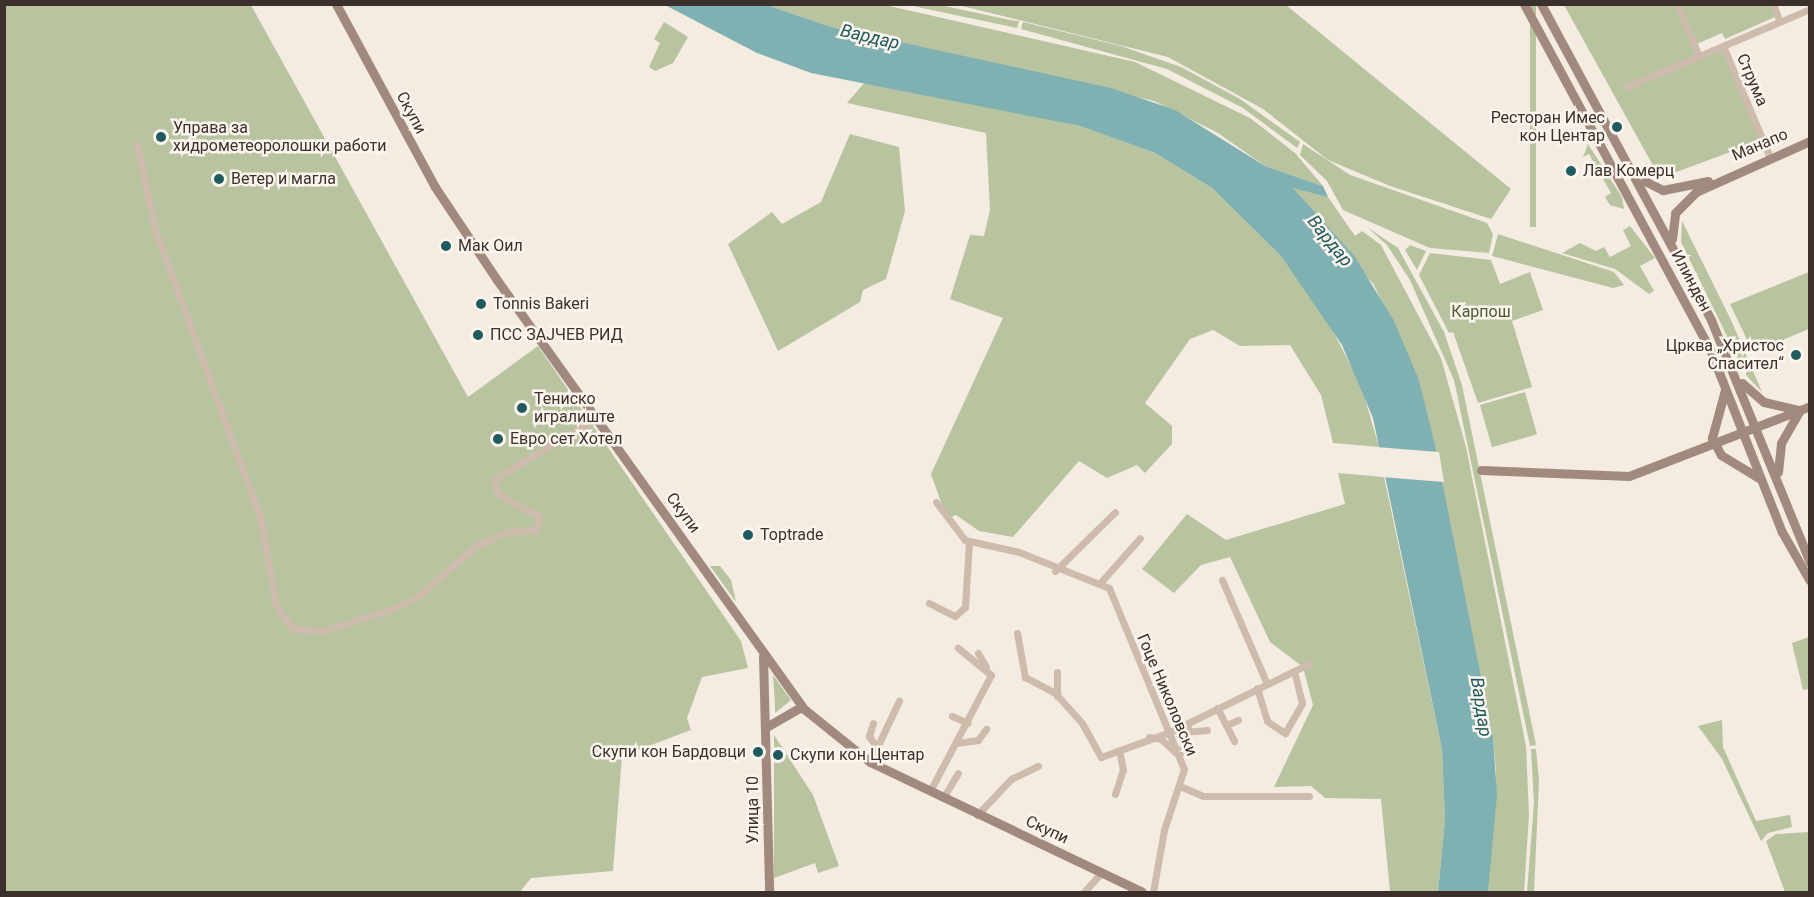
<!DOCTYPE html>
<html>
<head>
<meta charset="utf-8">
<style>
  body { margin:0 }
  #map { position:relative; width:1814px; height:897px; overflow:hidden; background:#f4ebe1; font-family:Roboto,sans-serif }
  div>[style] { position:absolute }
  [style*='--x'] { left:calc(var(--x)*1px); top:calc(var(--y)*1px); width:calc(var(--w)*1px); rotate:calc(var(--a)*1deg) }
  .green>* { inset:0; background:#b8c4a0; transform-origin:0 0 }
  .water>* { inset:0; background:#7fb0b2 }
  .pier>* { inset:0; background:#f4ebe1 }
  .street>* { height:7px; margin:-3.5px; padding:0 3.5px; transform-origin:3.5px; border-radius:3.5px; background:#cdbbac }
  .secondary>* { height:9px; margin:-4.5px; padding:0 4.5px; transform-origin:4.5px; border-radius:4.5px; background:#a18a7d }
  .dots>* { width:16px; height:16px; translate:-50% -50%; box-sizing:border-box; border:3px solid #fbf5ee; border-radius:50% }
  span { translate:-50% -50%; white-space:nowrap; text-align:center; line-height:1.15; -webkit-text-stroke:5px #fbf5ee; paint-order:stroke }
  .street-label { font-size:16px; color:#3b302b }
  .poi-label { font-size:16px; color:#3b302b }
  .right { translate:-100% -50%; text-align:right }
  .left { translate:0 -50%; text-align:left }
  .park-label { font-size:16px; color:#4a5a2e }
  .water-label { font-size:18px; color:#1f5a5e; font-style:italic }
  .frame { position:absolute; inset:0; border:6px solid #3b302b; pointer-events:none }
</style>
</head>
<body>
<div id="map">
  <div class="green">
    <div style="clip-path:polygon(5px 5px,251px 5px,468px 397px,538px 346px,741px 641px,748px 668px,702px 677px,687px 718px,691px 730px,622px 756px,613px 871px,531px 878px,520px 892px,5px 892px)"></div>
    <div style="clip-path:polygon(767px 5px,885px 5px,1135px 62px,1250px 118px,1295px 153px,1323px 186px,1265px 166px,1218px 133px,1154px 101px,831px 27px)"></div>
    <div style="clip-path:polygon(908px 5px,940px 5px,1010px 20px,1019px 21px,1017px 28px)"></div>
    <div style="clip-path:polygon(958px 5px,1286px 5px,1511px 189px,1491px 219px,1390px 186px,1328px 160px,1263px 109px,1168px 57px)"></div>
    <div style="left:1530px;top:5px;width:6px;height:222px"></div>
    <div style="clip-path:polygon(1564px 5px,1677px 5px,1699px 56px,1723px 46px,1763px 140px,1660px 178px)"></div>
    <div style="clip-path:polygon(1680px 5px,1770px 5px,1775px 17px,1725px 39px,1722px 33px,1697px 44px)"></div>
    <div style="clip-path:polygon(664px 22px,688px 37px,673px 63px,655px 71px,649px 67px,660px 43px,654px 39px)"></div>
    <div style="clip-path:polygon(1023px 22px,1121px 46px,1181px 67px,1240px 99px,1300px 142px,1297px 148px,1243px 108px,1167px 69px,1021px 29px)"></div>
    <div style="clip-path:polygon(865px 82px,1080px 126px,1155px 153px,1212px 188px,1281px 256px,1329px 324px,1361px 385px,1379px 447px,1333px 443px,1321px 395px,1290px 345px,1240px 346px,1213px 330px,1190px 339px,1145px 403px,1172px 426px,1172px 444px,1145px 473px,1137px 465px,1107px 478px,1079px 461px,1013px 537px,979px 531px,956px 515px,947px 519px,931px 474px,1003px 318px,950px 299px,970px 235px,984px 236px,990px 210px,986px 133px,847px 103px)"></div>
    <div style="clip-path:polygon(850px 134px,899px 147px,905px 211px,886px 279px,863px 290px,860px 302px,778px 351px,728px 244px,772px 212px,782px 224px,821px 202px)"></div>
    <div style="clip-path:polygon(1303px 144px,1350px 175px,1487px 223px,1493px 234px,1489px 253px,1430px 248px,1343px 210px,1327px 181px,1300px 155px)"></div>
    <div style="clip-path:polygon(1588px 144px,1622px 197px,1624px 209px,1610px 205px,1605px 197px,1611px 193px,1589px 154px,1583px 157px)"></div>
    <div style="clip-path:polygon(1292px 187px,1328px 197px,1355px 236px,1362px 231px,1381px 245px,1441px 358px,1466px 447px,1526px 746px,1529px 815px,1524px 892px,1488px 892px,1496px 771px,1493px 737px,1419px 380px,1374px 285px)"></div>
    <div style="clip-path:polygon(1682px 221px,1731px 320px,1762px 392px,1746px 375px,1681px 242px)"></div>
    <div style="clip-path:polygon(1630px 226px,1655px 258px,1640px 266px,1654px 291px,1649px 294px,1615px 269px,1562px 253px,1580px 243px,1596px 251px,1604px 247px,1610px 257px,1631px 246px,1623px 230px)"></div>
    <div style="clip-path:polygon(1367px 227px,1398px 248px,1444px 332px,1462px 385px,1536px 745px,1530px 746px,1454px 380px,1410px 280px,1387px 245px)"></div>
    <div style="clip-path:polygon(1498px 234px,1614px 272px,1624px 285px,1613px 288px,1492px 256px)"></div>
    <div style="clip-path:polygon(1410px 245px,1426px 251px,1417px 270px,1405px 250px)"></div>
    <div style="clip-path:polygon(1430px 253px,1491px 260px,1500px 284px,1530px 272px,1543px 310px,1512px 321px,1532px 387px,1478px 403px,1453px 332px,1449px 333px,1419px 275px)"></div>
    <div style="clip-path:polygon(1809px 272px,1809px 329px,1753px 352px,1730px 304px)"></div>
    <div style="left:1525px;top:392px;width:44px;height:47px;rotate:74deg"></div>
    <div style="clip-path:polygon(1338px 473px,1384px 477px,1442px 749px,1445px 821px,1438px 892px,1390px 892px,1381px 799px,1325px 798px,1311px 786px,1274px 787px,1313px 705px,1303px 667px,1270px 642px,1230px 557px,1201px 565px,1174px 593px,1142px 569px,1187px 514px,1226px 540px,1345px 504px)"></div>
    <div style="clip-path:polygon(710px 566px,720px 566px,731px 580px,736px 602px)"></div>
    <div style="clip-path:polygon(1809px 637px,1809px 689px,1803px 690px,1792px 643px)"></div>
    <div style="clip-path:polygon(773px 675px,791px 700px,775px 713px,775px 705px)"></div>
    <div style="clip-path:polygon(1722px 720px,1723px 747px,1756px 821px,1790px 815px,1792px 827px,1768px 833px,1761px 841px,1722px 759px,1698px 726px)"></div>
    <div style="clip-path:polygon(774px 735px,813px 795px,839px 866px,818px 873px,815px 863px,774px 878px)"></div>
    <div style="clip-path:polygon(1531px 749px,1536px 749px,1539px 780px,1534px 892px,1527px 892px,1534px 803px)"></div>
    <div style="clip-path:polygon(1809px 832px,1809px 892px,1785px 892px,1766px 841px,1776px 834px)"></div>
  </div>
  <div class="water">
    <div style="clip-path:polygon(665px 5px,767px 5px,831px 27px,1111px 88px,1175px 110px,1265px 166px,1323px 186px,1328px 197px,1293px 188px,1355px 257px,1394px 321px,1419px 380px,1434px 441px,1493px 737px,1497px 795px,1488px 892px,1438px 892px,1445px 820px,1442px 749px,1373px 418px,1342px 345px,1281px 256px,1212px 188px,1155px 153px,1080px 126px,811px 73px,757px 53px)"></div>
  </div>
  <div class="pier">
    <div style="clip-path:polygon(1376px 447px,1439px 452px,1444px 482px,1381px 477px)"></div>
  </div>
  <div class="street">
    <div style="--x:1677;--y:4;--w:56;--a:67.1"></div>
    <div style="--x:1773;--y:4;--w:19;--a:69"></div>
    <div style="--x:1723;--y:46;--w:121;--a:67.1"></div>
    <div style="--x:1626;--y:87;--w:200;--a:-23"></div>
    <div style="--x:137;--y:144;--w:88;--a:78.2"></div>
    <div style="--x:155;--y:230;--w:306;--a:69.9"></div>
    <div style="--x:260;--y:517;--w:90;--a:79.8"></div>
    <div style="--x:276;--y:606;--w:29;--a:54"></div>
    <div style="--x:293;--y:629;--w:30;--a:4"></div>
    <div style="--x:323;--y:631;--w:76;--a:-17.7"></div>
    <div style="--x:395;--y:608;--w:28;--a:-27"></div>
    <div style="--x:420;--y:595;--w:74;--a:-41.7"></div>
    <div style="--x:475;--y:546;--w:36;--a:-23"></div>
    <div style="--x:508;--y:532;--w:29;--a:-4"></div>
    <div style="--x:537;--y:530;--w:13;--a:-81"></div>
    <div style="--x:539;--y:517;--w:48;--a:-150.3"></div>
    <div style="--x:497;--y:493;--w:14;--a:-102"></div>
    <div style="--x:494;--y:479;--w:118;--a:-30.5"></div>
    <div style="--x:936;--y:502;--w:48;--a:52.7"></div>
    <div style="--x:965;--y:540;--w:55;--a:12.5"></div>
    <div style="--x:1019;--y:552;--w:97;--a:21.8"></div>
    <div style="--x:1109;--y:588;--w:196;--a:67.5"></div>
    <div style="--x:1184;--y:769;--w:64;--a:108.2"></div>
    <div style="--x:1164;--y:830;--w:63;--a:100.1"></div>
    <div style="--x:1055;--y:571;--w:84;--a:-44.5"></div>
    <div style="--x:1222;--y:580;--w:113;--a:66.6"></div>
    <div style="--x:1100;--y:583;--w:60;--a:-48.4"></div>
    <div style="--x:929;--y:603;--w:29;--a:27"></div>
    <div style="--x:955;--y:616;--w:13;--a:-42"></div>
    <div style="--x:965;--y:607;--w:65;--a:-86.5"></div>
    <div style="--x:1017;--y:633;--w:45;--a:79.7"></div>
    <div style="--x:1025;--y:677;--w:34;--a:28"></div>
    <div style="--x:1055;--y:693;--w:40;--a:48"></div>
    <div style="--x:1082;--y:723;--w:39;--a:61"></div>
    <div style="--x:1101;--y:757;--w:73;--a:-19.9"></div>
    <div style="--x:1170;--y:732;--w:156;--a:-26.2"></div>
    <div style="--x:978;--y:653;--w:16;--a:60"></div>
    <div style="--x:1257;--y:688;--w:34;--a:73"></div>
    <div style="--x:1267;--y:721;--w:22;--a:34"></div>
    <div style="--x:1285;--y:733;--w:34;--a:-60"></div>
    <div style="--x:1302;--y:703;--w:33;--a:-104"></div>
    <div style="--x:1057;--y:696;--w:24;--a:-90"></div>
    <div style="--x:1217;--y:708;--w:19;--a:62"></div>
    <div style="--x:1226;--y:725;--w:13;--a:-23"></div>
    <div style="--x:952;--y:716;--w:17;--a:24"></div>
    <div style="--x:873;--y:723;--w:14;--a:107"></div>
    <div style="--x:869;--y:736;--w:14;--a:56"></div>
    <div style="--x:1226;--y:725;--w:18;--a:63"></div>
    <div style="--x:1184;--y:732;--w:23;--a:-5"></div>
    <div style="--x:1149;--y:737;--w:12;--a:9"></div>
    <div style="--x:1161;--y:739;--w:22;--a:43"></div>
    <div style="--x:957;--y:743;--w:21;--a:-8"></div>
    <div style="--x:978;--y:740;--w:14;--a:-54"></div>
    <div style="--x:1181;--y:752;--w:30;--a:-75"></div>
    <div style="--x:870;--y:762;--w:68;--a:-64.6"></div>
    <div style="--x:1182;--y:787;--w:23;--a:23"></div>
    <div style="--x:1203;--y:796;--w:106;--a:0"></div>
    <div style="--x:930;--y:791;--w:131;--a:-62.3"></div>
    <div style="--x:991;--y:675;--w:43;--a:-140.7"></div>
    <div style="--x:1115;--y:794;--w:25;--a:-72"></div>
    <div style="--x:1123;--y:770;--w:20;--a:-101"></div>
    <div style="--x:943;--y:798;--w:29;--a:-59"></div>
    <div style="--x:977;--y:815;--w:50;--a:-46.6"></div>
    <div style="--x:1011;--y:779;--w:30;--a:-26"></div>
    <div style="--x:1084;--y:892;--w:27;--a:-48"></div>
  </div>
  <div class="secondary">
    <div style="--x:336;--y:4;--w:208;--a:61.6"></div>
    <div style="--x:435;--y:187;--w:112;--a:56.3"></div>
    <div style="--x:497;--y:280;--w:528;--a:54.41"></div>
    <div style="--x:804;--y:709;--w:85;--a:38.8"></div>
    <div style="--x:870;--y:762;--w:301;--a:25.5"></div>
    <div style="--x:1524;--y:4;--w:390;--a:61.7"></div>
    <div style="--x:1709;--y:347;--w:199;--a:68.5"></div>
    <div style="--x:1782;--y:532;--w:56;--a:60.3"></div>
    <div style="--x:1541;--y:4;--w:359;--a:61.7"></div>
    <div style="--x:1711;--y:320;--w:262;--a:67.8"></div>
    <div style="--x:1639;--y:178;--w:27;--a:27"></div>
    <div style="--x:1663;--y:190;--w:46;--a:-11.3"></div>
    <div style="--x:1672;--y:239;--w:26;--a:-83"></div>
    <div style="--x:1675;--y:213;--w:30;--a:-45"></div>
    <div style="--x:1696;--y:192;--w:125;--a:-24.1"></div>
    <div style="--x:1742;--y:383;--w:29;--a:41"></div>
    <div style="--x:1764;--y:402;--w:35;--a:13"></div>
    <div style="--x:1725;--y:390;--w:50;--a:105.2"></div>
    <div style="--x:1712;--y:438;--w:19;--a:62"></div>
    <div style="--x:1721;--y:455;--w:44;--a:31.2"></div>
    <div style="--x:1481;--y:470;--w:148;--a:2.3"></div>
    <div style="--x:1629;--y:476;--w:194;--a:-21.1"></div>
    <div style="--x:1778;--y:472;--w:29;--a:-84"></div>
    <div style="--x:1781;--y:443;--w:38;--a:-60"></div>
    <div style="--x:763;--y:656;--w:236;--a:88.5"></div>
    <div style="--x:768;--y:726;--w:39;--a:-30"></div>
  </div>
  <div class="dots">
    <div style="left:1617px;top:127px;background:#1f5a5e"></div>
    <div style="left:161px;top:137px;background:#1f5a5e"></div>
    <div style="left:1571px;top:171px;background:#1f5a5e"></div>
    <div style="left:219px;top:179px;background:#1f5a5e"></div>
    <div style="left:446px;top:246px;background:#1f5a5e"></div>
    <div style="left:481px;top:304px;background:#1f5a5e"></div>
    <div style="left:478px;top:335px;background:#1f5a5e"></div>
    <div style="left:1796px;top:355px;background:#1f5a5e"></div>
    <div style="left:522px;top:408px;background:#1f5a5e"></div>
    <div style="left:498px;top:439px;background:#1f5a5e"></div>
    <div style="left:748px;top:535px;background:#1f5a5e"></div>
    <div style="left:758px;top:752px;background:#1f5a5e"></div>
    <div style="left:778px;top:755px;background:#1f5a5e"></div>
  </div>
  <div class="street-label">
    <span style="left:1752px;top:80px;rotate:67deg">Струма</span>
    <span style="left:411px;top:113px;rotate:62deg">Скупи</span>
    <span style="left:1760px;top:145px;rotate:-23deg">Манапо</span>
    <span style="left:1691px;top:281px;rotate:62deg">Илинден</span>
    <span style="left:683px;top:513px;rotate:54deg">Скупи</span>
    <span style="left:1167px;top:695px;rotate:67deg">Гоце Николовски</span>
    <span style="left:753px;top:810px;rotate:-90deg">Улица 10</span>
    <span style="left:1047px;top:830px;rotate:25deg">Скупи</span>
  </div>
  <div class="poi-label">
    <span class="right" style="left:1605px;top:127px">Ресторан Имес<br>кон Центар</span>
    <span class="left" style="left:173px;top:137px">Управа за<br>хидрометеоролошки работи</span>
    <span class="left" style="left:1583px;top:171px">Лав Комерц</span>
    <span class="left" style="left:231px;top:179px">Ветер и магла</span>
    <span class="left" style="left:458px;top:246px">Мак Оил</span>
    <span class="left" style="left:493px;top:304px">Tonnis Bakeri</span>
    <span class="left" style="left:490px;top:335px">ПСС ЗАЈЧЕВ РИД</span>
    <span class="right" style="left:1784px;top:355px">Црква „Христос<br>Спасител“</span>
    <span class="left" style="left:534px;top:408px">Тениско<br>игралиште</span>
    <span class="left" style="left:510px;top:439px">Евро сет Хотел</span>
    <span class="left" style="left:760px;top:535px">Toptrade</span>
    <span class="right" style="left:746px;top:752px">Скупи кон Бардовци</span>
    <span class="left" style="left:790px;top:755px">Скупи кон Центар</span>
  </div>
  <div class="park-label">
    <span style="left:1481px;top:312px">Карпош</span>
  </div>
  <div class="water-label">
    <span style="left:870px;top:37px;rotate:13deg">Вардар</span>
    <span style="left:1330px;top:241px;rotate:51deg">Вардар</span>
    <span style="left:1481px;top:707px;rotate:81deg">Вардар</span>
  </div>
  <div class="frame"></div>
</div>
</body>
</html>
